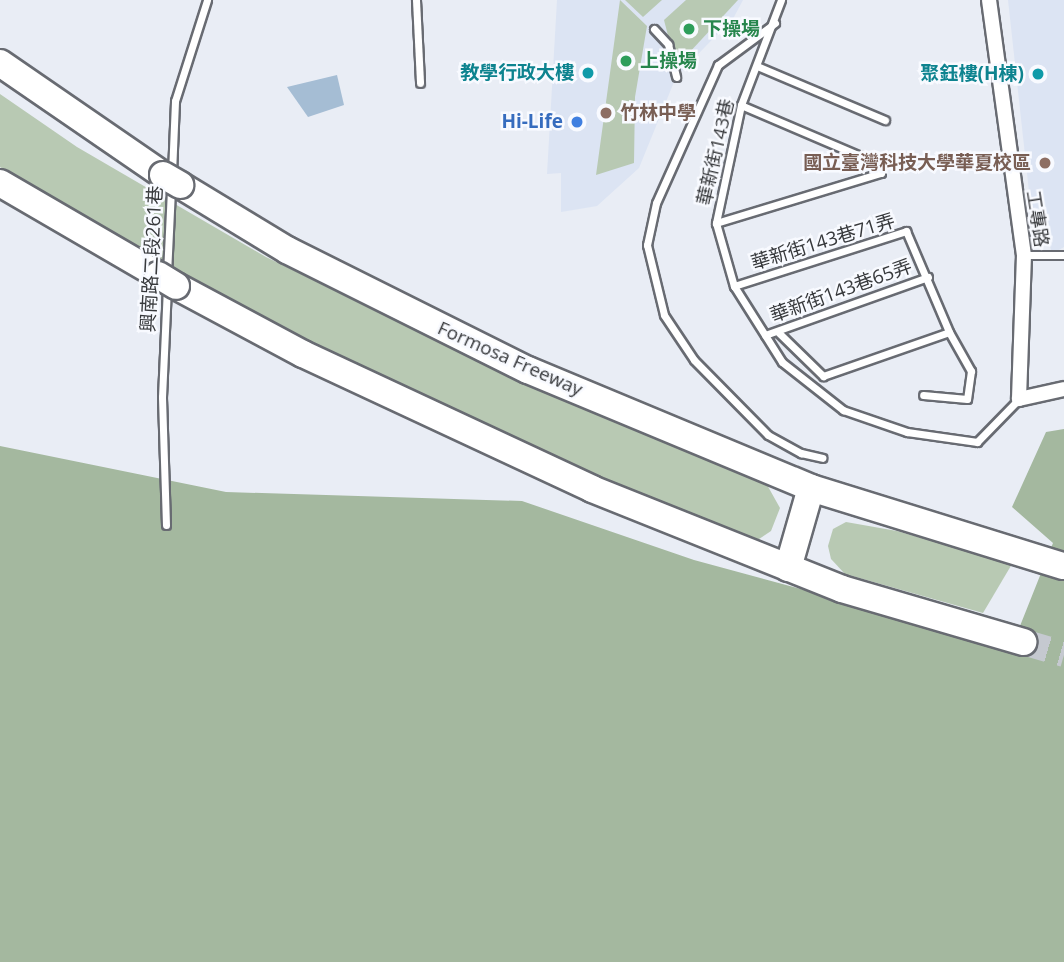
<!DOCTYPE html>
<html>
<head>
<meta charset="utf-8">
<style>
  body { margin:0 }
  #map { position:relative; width:1064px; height:962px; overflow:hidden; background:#e9edf5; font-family:"Open Sans","Noto Sans TC",sans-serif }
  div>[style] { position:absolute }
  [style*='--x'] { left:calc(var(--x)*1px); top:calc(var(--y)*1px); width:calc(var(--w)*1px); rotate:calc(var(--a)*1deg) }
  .built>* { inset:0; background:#dce4f3 }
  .green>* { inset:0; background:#b8c9b3 }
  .forest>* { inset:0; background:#a4b89f }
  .water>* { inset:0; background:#a5bdd4 }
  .motorway-tunnel>* { height:26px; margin-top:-13px; transform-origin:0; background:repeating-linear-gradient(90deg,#c5c9d0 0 26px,transparent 0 39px) }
  .roads { filter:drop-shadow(2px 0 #686b72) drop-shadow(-2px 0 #686b72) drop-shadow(0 2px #686b72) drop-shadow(0 -2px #686b72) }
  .service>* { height:7px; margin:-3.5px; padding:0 3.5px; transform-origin:3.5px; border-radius:3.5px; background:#fff }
  .minor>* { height:14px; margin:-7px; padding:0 7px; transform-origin:7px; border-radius:7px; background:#fff }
  .motorway>* { height:26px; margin:-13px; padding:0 13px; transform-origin:13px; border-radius:13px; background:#fff }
  .bridges { filter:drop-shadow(2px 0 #686b72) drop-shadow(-2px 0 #686b72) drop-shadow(0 2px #686b72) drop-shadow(0 -2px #686b72) }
  .motorway-bridge>* { height:26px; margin:-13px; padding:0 13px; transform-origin:13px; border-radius:13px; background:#fff }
  .dots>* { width:19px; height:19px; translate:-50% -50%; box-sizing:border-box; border:4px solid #f8faff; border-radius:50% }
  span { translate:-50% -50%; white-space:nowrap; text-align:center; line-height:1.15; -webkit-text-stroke:5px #f8faff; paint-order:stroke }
  .leisure-label { font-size:19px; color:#27864d; font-weight:700 }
  .left { translate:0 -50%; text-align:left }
  .culture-label { font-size:19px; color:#0d838f; font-weight:700 }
  .right { translate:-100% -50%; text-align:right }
  .education-label { font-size:19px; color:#785e54; font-weight:700 }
  .shop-label { font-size:19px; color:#366cbe; font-weight:700 }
  .street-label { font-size:19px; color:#37393c }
</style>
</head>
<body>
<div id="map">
  <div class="built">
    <div style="clip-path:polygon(557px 0,743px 0,734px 17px,676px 77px,639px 168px,597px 206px,561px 212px,561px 173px,547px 174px)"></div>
    <div style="clip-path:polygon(1008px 0,1064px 0,1064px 247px,1052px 254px,1047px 234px,1032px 219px)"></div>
  </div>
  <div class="green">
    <div style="clip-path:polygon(620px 0,647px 26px,635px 97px,634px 163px,596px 175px)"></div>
    <div style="clip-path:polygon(625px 0,662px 0,643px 17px)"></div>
    <div style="clip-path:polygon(686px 0,738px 0,676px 67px,664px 20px)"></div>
    <div style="clip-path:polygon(0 94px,77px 147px,266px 257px,490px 365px,766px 483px,780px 508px,771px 531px,759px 539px,746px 539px,525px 446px,296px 338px,78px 217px,0 167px)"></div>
    <div style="clip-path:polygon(846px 522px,897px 531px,1012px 564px,983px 613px,845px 574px,831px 559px,828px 546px,833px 529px)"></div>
  </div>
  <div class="forest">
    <div style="clip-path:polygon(1064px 429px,1064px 962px,0 962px,0 446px,226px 492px,522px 501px,694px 560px,1012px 646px,1053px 543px,1012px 507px,1046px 432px)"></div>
  </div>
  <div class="water">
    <div style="clip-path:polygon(337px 75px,344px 105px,308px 117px,287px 87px)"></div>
  </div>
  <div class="motorway-tunnel">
    <div style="--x:1023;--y:642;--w:43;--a:16.3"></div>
  </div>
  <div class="roads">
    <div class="service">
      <div style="--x:416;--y:0;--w:83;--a:87.2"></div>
      <div style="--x:781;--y:0;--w:112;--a:110.9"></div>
      <div style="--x:741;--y:105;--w:121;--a:102"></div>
      <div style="--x:716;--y:223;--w:66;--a:74.1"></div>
      <div style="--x:734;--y:286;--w:90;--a:57.7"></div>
      <div style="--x:782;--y:362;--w:78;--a:38.2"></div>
      <div style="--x:843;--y:410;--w:68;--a:19"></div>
      <div style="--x:907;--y:432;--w:71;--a:8.1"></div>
      <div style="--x:977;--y:442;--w:60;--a:-45.7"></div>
      <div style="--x:775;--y:23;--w:71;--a:143.6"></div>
      <div style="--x:718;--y:65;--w:151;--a:114.2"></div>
      <div style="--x:656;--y:203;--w:43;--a:102.1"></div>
      <div style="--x:647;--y:245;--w:72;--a:76.3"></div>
      <div style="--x:664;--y:315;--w:54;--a:56.3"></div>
      <div style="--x:694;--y:360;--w:105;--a:45.4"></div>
      <div style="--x:768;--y:435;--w:38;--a:29"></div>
      <div style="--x:801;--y:453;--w:22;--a:13"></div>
      <div style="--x:654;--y:29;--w:21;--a:47"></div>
      <div style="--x:668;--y:44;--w:34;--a:76"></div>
      <div style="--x:757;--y:66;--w:139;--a:22.9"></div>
      <div style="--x:172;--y:173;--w:72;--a:-87.6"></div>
      <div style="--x:175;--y:101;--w:106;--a:-72.4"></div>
      <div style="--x:716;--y:223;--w:172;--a:-16.9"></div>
      <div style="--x:881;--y:173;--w:9;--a:-103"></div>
      <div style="--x:879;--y:164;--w:150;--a:-156.9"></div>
      <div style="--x:1024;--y:255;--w:40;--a:0"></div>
      <div style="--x:167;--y:274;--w:86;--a:-87.3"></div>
      <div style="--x:734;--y:286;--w:181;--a:-17.7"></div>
      <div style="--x:906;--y:231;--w:110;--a:66.9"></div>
      <div style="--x:949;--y:332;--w:45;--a:60.6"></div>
      <div style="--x:971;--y:371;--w:28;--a:98"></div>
      <div style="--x:967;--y:399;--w:44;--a:-174.8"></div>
      <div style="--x:779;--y:333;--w:62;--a:44.3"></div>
      <div style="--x:823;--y:376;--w:133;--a:-19.2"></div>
      <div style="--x:765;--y:335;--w:173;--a:-19.6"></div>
      <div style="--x:166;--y:525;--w:128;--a:-91.8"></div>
      <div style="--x:162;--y:397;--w:111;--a:-87.4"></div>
    </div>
    <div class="minor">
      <div style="--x:989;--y:0;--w:257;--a:82.2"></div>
      <div style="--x:1024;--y:255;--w:144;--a:92"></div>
      <div style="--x:1019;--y:399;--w:46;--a:-12.5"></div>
    </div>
    <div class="motorway">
      <div style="--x:0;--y:63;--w:198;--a:34.5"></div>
      <div style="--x:0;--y:183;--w:183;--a:30.2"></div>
      <div style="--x:180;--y:185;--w:125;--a:31.3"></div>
      <div style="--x:287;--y:250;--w:269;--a:26.5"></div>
      <div style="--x:528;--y:370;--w:307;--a:22.6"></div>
      <div style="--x:811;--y:488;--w:264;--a:17.2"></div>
      <div style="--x:176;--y:286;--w:144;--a:28.2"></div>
      <div style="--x:303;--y:354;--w:319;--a:25"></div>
      <div style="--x:592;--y:489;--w:269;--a:21.8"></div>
      <div style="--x:842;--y:589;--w:189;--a:16.3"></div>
      <div style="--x:788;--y:568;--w:83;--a:-74"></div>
    </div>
  </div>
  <div class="bridges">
    <div class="motorway-bridge">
      <div style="--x:163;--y:175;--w:20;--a:30"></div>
      <div style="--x:158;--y:275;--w:21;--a:31"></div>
    </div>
  </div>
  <div class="dots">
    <div style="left:689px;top:29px;background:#2e9e5b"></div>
    <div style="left:626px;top:61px;background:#2e9e5b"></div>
    <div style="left:588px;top:73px;background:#0f9aa8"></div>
    <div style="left:1038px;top:74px;background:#0f9aa8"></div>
    <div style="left:606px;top:113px;background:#8d6e63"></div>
    <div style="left:577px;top:122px;background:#3f7fe0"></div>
    <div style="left:1045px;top:163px;background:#8d6e63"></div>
  </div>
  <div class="leisure-label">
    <span class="left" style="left:703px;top:29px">下操場</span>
    <span class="left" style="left:640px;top:61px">上操場</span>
  </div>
  <div class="culture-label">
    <span class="right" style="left:574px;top:73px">教學行政大樓</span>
    <span class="right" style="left:1024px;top:74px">聚鈺樓(H棟)</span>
  </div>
  <div class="education-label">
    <span class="left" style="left:620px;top:113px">竹林中學</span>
    <span class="right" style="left:1031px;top:163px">國立臺灣科技大學華夏校區</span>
  </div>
  <div class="shop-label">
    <span class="right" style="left:563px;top:122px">Hi-Life</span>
  </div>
  <div class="street-label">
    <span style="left:716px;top:152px;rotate:-77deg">華新街143巷</span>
    <span style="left:1037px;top:219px;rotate:81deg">工專路</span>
    <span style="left:823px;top:242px;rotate:-17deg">華新街143巷71弄</span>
    <span style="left:152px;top:259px;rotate:-87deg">興南路二段261巷</span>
    <span style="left:841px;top:291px;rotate:-20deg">華新街143巷65弄</span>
    <span style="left:510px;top:359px;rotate:24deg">Formosa Freeway</span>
  </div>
</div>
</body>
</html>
